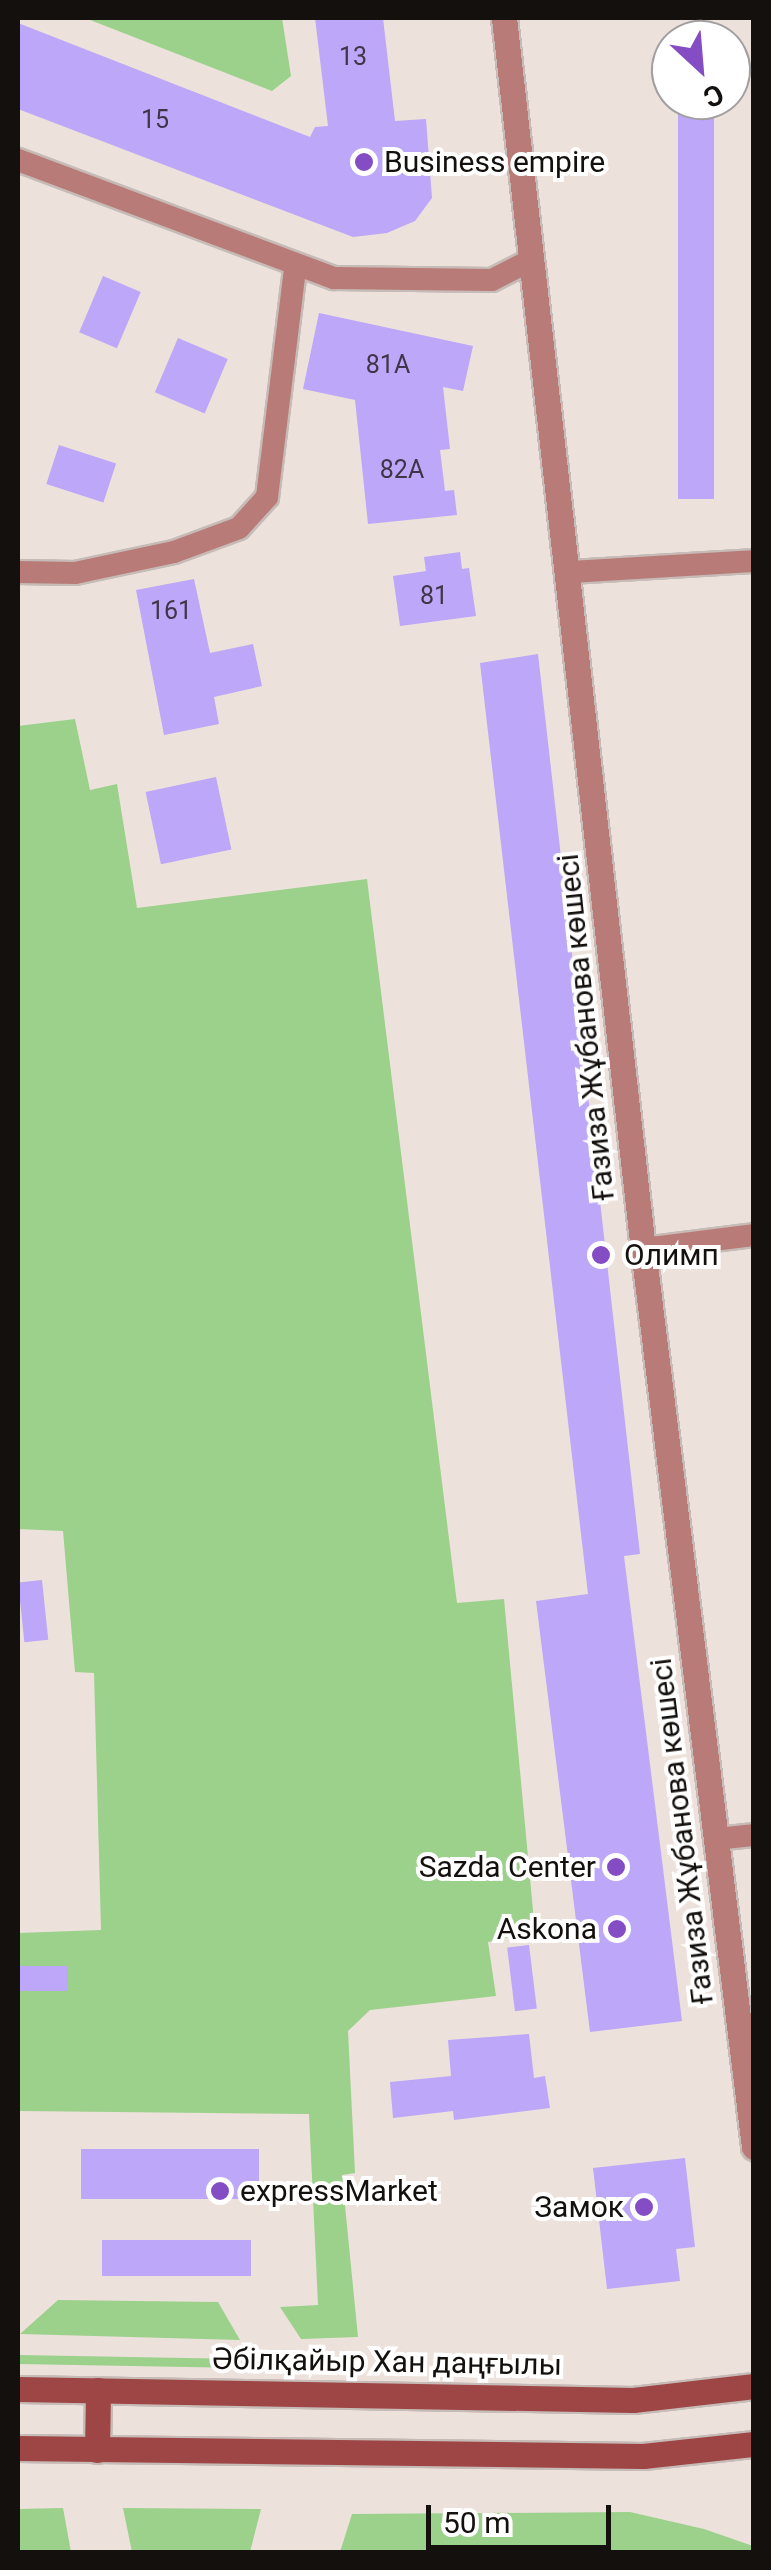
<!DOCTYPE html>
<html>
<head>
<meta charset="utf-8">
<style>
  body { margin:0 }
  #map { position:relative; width:771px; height:2570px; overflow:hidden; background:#ede1db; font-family:Roboto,sans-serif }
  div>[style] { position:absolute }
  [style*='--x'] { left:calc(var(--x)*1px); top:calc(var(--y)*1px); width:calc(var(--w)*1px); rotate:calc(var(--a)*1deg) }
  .green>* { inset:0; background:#9cd18c; transform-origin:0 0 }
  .building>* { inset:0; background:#bca7f8; transform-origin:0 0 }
  .roads { filter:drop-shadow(2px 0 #c6bbb6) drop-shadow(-2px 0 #c6bbb6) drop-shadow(0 2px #c6bbb6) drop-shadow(0 -2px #c6bbb6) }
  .minor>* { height:22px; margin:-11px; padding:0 11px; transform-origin:11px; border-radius:11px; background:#b97b78 }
  .tertiary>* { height:25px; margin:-12.5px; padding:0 12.5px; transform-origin:12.5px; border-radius:12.5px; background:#b97b78 }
  .secondary>* { height:25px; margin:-12.5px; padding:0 12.5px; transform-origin:12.5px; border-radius:12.5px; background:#9e4545 }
  .dots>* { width:28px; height:28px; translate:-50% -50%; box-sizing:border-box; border:5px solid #fff; border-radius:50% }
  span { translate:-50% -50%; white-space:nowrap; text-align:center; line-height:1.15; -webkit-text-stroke:8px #fff; paint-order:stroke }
  .number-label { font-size:25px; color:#3e3648 }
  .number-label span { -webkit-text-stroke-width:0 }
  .poi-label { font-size:30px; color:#14100e }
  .left { translate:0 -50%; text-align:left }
  .right { translate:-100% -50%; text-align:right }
  .street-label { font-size:30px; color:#14100e }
  .frame { position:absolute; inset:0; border:20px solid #14100e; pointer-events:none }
  .north { position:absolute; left:651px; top:20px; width:100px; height:100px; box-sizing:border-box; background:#fff; border:2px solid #a19f9f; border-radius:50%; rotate:154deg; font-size:28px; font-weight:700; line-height:40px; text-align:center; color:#14100e }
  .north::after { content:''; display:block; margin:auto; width:35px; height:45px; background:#854dc4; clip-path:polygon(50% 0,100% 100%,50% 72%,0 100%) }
  .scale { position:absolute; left:426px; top:2505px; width:185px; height:45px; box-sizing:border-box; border:5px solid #14100e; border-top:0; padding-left:12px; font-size:30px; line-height:35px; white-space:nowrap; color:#14100e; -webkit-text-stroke:8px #fff; paint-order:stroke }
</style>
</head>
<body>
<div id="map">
  <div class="green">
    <div style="clip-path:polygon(85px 18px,282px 18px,291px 76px,272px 91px)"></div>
    <div style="clip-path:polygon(75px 719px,90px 790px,117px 784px,137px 908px,367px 879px,457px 1603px,504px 1599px,535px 1932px,488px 1942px,496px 1996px,370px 2010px,348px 2031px,355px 2173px,342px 2175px,358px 2337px,301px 2339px,280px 2307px,318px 2305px,309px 2114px,18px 2111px,18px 1933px,101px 1930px,94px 1673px,75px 1672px,63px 1531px,18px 1529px,18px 726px)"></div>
    <div style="clip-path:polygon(58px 2300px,218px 2302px,240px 2340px,20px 2334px)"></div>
    <div style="left:18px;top:2355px;width:225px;height:9px;rotate:1deg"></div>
    <div style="clip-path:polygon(63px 2508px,71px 2552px,18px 2552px,18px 2509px)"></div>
    <div style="clip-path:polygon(123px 2508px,261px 2509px,250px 2552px,132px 2552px)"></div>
    <div style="clip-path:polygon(630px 2512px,704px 2529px,753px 2546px,753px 2552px,340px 2552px,352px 2514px)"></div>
  </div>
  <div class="building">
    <div style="clip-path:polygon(315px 18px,383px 18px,395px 121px,426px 119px,432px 198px,415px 221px,387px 233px,353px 237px,18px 109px,18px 23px,310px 137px,315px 127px,328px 126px)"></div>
    <div style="left:678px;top:100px;width:36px;height:399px"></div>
    <div style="left:103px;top:276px;width:41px;height:61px;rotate:23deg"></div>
    <div style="clip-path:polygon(319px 313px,473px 346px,463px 391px,443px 387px,450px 449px,440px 450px,445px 491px,454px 490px,457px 515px,368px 524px,355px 400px,303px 389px)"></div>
    <div style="left:178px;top:338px;width:54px;height:59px;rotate:23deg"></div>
    <div style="left:59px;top:445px;width:60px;height:41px;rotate:18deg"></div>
    <div style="clip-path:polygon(460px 552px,462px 569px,469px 568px,476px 616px,400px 626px,393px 576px,426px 571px,424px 557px)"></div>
    <div style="clip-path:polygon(194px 579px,210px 653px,253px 644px,262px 686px,214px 697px,219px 724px,164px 735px,136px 590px)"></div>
    <div style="clip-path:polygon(538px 654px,640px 1554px,624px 1556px,682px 2021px,590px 2032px,536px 1601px,588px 1594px,480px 663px)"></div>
    <div style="left:216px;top:777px;width:74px;height:72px;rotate:78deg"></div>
    <div style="left:42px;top:1580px;width:60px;height:24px;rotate:84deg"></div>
    <div style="left:529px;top:1945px;width:64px;height:22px;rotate:83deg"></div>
    <div style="left:68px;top:1966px;width:25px;height:50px;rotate:90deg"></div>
    <div style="clip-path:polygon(529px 2034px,534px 2078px,545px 2076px,550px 2108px,454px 2120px,453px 2111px,393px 2118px,390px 2082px,451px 2076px,448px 2040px)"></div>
    <div style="left:259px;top:2149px;width:50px;height:178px;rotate:90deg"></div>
    <div style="clip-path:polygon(685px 2158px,695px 2247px,676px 2249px,680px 2281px,607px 2289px,593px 2168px)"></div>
    <div style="left:251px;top:2240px;width:36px;height:149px;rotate:90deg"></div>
  </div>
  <div class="roads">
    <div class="minor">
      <div style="--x:18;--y:160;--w:337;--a:20.5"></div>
      <div style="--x:334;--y:278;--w:158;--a:0.7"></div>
      <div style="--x:492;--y:280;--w:46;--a:-27.1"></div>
      <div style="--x:18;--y:572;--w:57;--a:1"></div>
      <div style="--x:75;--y:573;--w:101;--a:-12"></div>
      <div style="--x:174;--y:552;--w:69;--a:-20.3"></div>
      <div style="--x:239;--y:528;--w:42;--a:-47.9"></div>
      <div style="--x:267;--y:497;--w:231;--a:-83"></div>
      <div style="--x:569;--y:572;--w:185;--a:-3.4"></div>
      <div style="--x:643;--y:1249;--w:112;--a:-7.2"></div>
      <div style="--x:716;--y:1839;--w:38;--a:-6"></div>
    </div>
    <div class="tertiary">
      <div style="--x:504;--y:18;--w:1239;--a:83.56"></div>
      <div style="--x:643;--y:1249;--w:905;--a:82.95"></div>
    </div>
    <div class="secondary">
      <div style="--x:18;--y:2389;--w:615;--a:1.02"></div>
      <div style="--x:633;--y:2400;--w:122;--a:-6.6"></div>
      <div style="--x:18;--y:2448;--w:625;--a:0.73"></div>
      <div style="--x:643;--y:2456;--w:112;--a:-6.2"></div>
      <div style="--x:97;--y:2450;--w:60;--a:-89"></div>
    </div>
  </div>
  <div class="dots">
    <div style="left:364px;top:162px;background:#854dc4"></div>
    <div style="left:601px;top:1255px;background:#854dc4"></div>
    <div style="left:616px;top:1867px;background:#854dc4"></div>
    <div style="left:617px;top:1929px;background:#854dc4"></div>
    <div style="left:220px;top:2191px;background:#854dc4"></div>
    <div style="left:644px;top:2207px;background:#854dc4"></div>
  </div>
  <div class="number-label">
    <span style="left:353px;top:57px">13</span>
    <span style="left:155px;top:120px">15</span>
    <span style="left:388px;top:365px">81А</span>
    <span style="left:402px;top:470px">82А</span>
    <span style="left:434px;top:596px">81</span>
    <span style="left:171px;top:611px">161</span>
  </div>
  <div class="poi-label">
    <span class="left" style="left:384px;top:162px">Business empire</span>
    <span class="left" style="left:624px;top:1255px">Олимп</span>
    <span class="right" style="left:596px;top:1867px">Sazda Center</span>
    <span class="right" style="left:597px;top:1929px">Askona</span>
    <span class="left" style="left:240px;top:2191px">expressMarket</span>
    <span class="right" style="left:624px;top:2207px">Замок</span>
  </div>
  <div class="street-label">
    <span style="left:586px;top:1027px;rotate:-96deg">Ғазиза Жұбанова көшесі</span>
    <span style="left:682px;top:1831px;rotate:-97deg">Ғазиза Жұбанова көшесі</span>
    <span style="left:387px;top:2362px;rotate:1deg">Әбілқайыр Хан даңғылы</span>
  </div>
  <div class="frame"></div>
  <div class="north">С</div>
  <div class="scale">50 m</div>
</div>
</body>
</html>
